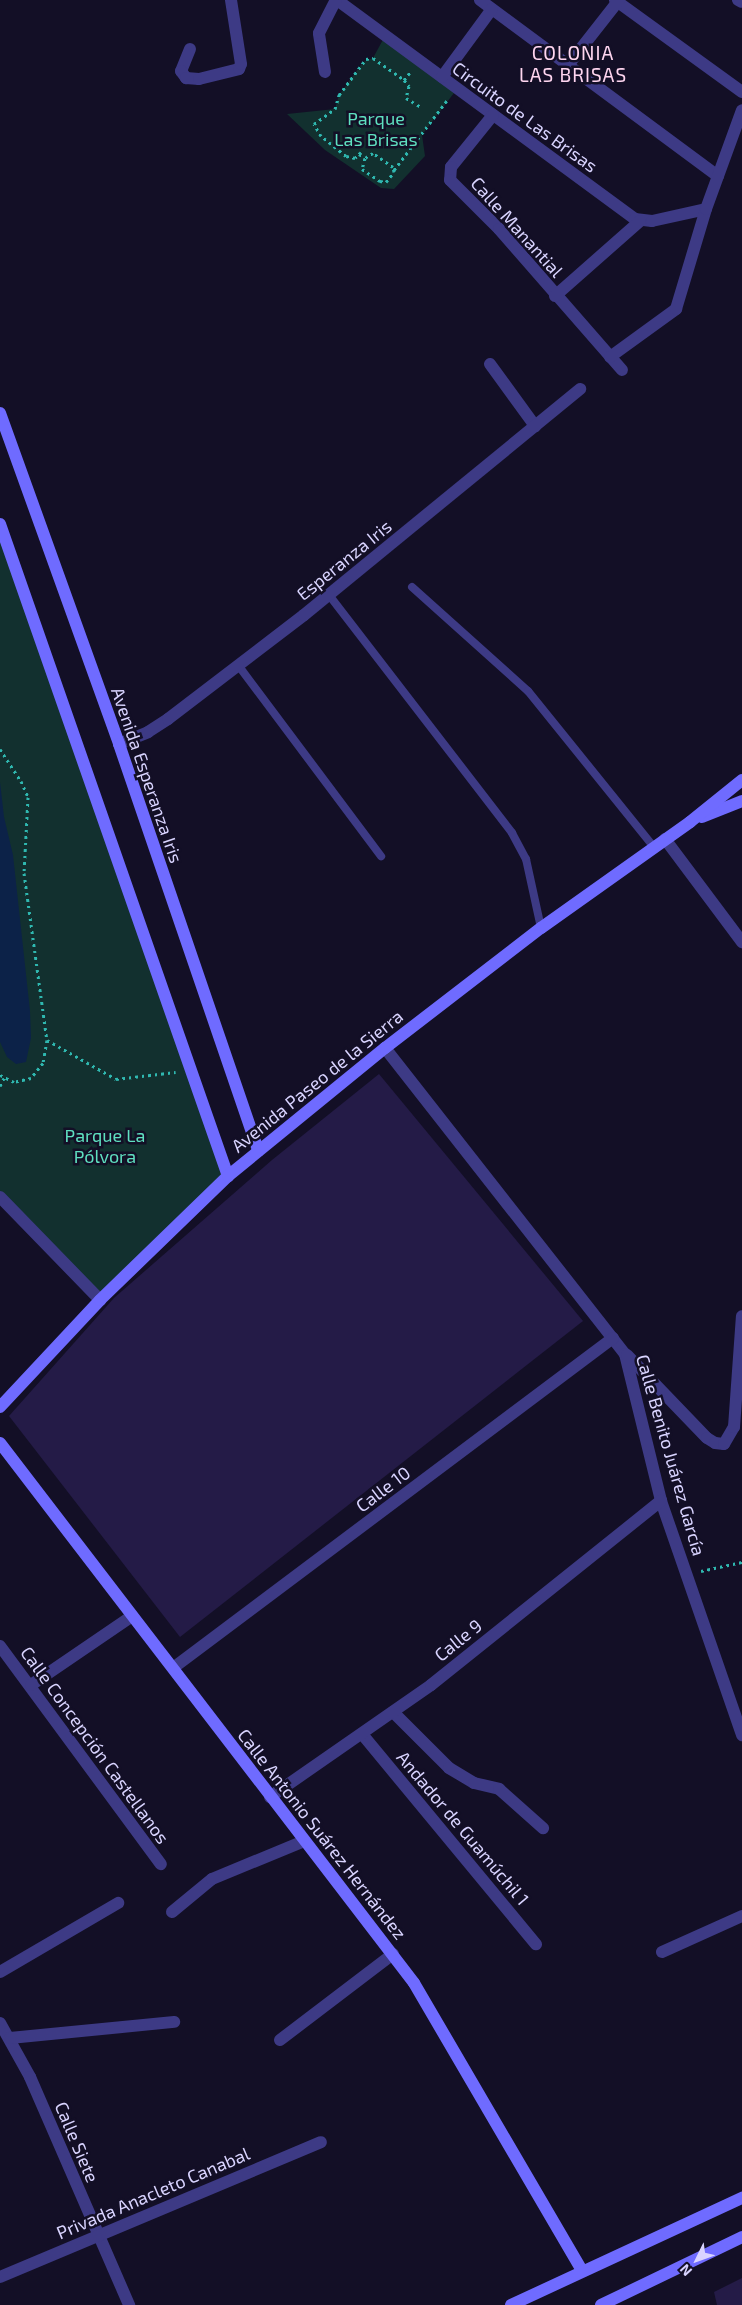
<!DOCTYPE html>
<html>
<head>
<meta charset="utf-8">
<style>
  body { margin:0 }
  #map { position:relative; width:742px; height:2305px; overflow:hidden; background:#130f26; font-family:"Exo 2",sans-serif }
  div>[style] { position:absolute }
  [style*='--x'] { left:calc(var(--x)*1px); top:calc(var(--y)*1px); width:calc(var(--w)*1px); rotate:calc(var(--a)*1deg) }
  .green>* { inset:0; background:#12302f }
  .water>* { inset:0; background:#0c2248 }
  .building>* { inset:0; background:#241b47 }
  .path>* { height:3px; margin-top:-1.5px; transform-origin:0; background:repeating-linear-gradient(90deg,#2fb8b0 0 2.5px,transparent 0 6.5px) }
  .lane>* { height:8px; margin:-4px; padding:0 4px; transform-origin:4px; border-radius:4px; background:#3d3a85 }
  .street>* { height:12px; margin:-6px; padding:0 6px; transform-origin:6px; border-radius:6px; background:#3d3a85 }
  .secondary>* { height:12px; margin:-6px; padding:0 6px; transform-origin:6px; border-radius:6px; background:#6f6bff }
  span { translate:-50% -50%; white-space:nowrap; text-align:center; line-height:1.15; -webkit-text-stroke:5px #130f26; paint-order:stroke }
  .street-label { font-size:18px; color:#d9d4ff }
  .park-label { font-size:18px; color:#5fe0c0 }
  .neighbourhood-label { font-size:19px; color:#ffd6f0; letter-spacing:1px }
  .north { position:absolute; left:672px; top:2235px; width:50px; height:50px; -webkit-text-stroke:4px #130f26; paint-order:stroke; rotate:228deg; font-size:14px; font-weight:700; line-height:20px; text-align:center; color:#d9d4ff }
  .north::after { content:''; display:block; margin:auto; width:18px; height:22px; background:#d9d4ff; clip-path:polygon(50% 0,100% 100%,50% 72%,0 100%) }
</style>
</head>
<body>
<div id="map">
  <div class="green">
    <div style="clip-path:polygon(385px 36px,457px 89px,422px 135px,425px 156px,394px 189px,381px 188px,325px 150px,287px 114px,335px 109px,339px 95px,363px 62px,373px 58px)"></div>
    <div style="clip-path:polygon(0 524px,228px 1176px,100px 1300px,0 1195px)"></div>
  </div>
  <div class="water">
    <div style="clip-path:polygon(0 782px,4px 817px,13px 855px,30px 1011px,31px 1038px,26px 1062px,16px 1064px,7px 1057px,0 1042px)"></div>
  </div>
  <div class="building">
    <div style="clip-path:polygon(379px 1074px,583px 1321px,180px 1637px,9px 1416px,114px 1298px,272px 1160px)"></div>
    <div style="clip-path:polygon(742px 2278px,742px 2305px,717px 2305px,714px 2292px)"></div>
  </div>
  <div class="path">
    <div style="--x:404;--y:80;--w:8;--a:50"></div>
    <div style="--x:409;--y:86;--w:12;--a:104"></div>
    <div style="--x:406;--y:98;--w:17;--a:31"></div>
    <div style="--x:361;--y:152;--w:8;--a:135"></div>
    <div style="--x:355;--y:158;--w:9;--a:-167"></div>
    <div style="--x:346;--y:156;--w:32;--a:-141"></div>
    <div style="--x:321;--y:136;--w:14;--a:-120"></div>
    <div style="--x:314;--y:124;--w:26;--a:-36"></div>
    <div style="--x:335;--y:109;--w:15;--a:-74"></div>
    <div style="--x:339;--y:95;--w:45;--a:-53.1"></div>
    <div style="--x:366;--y:59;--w:7;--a:-8"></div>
    <div style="--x:373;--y:58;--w:38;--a:35"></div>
    <div style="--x:404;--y:80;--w:11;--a:-52"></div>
    <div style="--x:359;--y:154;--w:7;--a:34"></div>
    <div style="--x:365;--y:158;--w:11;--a:105"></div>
    <div style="--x:362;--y:169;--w:22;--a:34"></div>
    <div style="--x:380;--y:181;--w:6;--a:9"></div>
    <div style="--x:386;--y:182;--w:13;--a:-51"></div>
    <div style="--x:394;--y:172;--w:5;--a:-101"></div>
    <div style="--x:393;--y:167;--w:24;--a:-145"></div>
    <div style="--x:373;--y:153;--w:9;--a:148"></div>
    <div style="--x:394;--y:170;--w:89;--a:-52.7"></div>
    <div style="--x:0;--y:749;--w:38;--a:57"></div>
    <div style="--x:21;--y:781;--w:17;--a:66"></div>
    <div style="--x:28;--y:797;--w:76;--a:93"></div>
    <div style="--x:24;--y:873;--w:169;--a:82.2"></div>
    <div style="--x:47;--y:1040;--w:23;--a:100"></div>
    <div style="--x:43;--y:1063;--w:19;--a:129"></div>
    <div style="--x:31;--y:1078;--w:17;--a:167"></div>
    <div style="--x:14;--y:1082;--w:16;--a:-153"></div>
    <div style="--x:47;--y:1040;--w:79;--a:29.5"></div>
    <div style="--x:116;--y:1079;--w:60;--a:-6.7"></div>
    <div style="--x:0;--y:1086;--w:9;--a:-63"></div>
    <div style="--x:701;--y:1571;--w:42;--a:-12.4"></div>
  </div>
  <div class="lane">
    <div style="--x:412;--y:587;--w:156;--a:41.9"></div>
    <div style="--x:528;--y:691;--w:201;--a:51.1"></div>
    <div style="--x:329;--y:595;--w:300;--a:52.4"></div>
    <div style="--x:512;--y:833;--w:30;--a:62"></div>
    <div style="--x:526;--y:859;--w:71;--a:77.7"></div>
    <div style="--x:238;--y:665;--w:239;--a:53.2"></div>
  </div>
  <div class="street">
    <div style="--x:337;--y:0;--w:370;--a:36.3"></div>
    <div style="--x:635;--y:219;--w:17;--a:7"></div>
    <div style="--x:652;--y:221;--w:55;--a:-12.5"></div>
    <div style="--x:480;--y:0;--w:296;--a:36.5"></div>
    <div style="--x:615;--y:0;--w:157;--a:35.9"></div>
    <div style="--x:738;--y:0;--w:4;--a:27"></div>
    <div style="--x:190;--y:49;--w:24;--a:112"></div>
    <div style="--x:181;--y:71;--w:9;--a:54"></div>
    <div style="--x:186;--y:78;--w:13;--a:4"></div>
    <div style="--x:199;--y:79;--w:41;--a:-14"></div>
    <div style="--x:239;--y:69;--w:5;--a:-68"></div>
    <div style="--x:241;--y:64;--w:65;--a:-98.9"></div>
    <div style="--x:568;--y:65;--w:83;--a:-51.9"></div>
    <div style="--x:325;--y:72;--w:39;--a:-99"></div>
    <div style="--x:319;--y:33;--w:37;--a:-63"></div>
    <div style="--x:442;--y:77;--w:84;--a:-53.7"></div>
    <div style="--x:493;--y:115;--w:67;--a:128.9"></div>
    <div style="--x:451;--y:167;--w:13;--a:94"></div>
    <div style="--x:450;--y:180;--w:69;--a:45"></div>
    <div style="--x:499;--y:229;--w:187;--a:48.9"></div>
    <div style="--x:555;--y:296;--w:113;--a:-41.4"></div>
    <div style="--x:610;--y:357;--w:82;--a:-36"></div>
    <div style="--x:676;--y:309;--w:104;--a:-73.3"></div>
    <div style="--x:706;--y:209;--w:105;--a:-70"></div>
    <div style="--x:490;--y:364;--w:77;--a:54"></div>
    <div style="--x:119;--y:744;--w:31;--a:-22"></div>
    <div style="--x:148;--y:732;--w:24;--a:-33"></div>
    <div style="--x:168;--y:719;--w:171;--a:-37.4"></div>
    <div style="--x:304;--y:615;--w:357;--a:-39.3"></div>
    <div style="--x:665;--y:839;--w:129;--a:53.2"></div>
    <div style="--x:385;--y:1048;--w:389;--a:51.9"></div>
    <div style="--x:625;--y:1354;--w:151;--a:76.2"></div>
    <div style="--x:661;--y:1501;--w:248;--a:70.9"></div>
    <div style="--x:0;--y:1197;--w:144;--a:45.8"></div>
    <div style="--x:627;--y:1355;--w:115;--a:46.1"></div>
    <div style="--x:707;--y:1438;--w:9;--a:32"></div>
    <div style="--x:715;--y:1443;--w:9;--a:6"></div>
    <div style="--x:724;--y:1444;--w:20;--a:-60"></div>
    <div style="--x:734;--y:1427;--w:111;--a:-85.9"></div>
    <div style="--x:0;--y:1646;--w:271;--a:53.6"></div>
    <div style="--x:173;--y:1668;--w:550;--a:-36.87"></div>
    <div style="--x:31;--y:1685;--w:122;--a:-34.3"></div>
    <div style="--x:393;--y:1712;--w:79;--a:45"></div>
    <div style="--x:449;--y:1768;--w:29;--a:31"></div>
    <div style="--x:474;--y:1783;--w:26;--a:13"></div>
    <div style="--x:499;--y:1789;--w:59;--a:41.6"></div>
    <div style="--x:362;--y:1734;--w:273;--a:50.4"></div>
    <div style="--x:270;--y:1797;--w:196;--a:-34.8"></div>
    <div style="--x:431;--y:1685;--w:295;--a:-38.7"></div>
    <div style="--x:172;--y:1912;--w:52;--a:-39.5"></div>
    <div style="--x:212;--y:1879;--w:100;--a:-22.4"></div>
    <div style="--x:662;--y:1952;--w:88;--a:-24.2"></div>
    <div style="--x:0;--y:1972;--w:137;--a:-30.3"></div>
    <div style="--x:0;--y:2023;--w:62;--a:60.9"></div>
    <div style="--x:30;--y:2077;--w:249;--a:66.5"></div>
    <div style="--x:10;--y:2038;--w:165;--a:-5.6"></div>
    <div style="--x:280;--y:2040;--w:142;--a:-37.3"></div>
    <div style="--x:0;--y:2277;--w:348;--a:-22.8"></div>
  </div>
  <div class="secondary">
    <div style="--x:0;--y:413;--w:352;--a:70.2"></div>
    <div style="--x:119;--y:744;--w:430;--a:71.1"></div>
    <div style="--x:0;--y:524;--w:691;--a:70.73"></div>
    <div style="--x:702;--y:817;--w:43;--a:-21.8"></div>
    <div style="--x:0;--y:1407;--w:146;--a:-46.9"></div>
    <div style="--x:100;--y:1300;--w:178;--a:-44.1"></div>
    <div style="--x:228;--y:1176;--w:203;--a:-39.2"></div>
    <div style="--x:385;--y:1048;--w:197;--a:-37.6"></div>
    <div style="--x:541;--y:928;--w:183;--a:-35.4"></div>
    <div style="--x:690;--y:822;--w:67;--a:-38.9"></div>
    <div style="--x:0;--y:1443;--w:680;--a:52.52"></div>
    <div style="--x:414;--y:1983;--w:333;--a:59.7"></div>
    <div style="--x:511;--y:2305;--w:255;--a:-24.9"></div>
    <div style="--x:601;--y:2305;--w:157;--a:-25.7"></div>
  </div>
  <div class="street-label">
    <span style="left:525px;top:117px;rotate:36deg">Circuito de Las Brisas</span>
    <span style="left:517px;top:227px;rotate:48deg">Calle Manantial</span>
    <span style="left:344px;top:560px;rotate:-39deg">Esperanza Iris</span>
    <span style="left:147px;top:775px;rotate:71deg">Avenida Esperanza Iris</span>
    <span style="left:317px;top:1081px;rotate:-39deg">Avenida Paseo de la Sierra</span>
    <span style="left:671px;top:1455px;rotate:74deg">Calle Benito Juárez García</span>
    <span style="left:383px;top:1489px;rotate:-37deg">Calle 10</span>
    <span style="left:458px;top:1640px;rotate:-39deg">Calle 9</span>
    <span style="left:95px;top:1745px;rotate:54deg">Calle Concepción Castellanos</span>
    <span style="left:463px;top:1828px;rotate:50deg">Andador de Guamúchil 1</span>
    <span style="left:322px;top:1834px;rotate:52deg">Calle Antonio Suárez Hernández</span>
    <span style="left:77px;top:2142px;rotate:67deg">Calle Siete</span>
    <span style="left:153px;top:2193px;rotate:-23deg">Privada Anacleto Canabal</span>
  </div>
  <div class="park-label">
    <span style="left:376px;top:129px">Parque<br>Las Brisas</span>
    <span style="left:105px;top:1146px">Parque La<br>Pólvora</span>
  </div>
  <div class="neighbourhood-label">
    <span style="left:573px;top:64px">COLONIA<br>LAS BRISAS</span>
  </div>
  <div class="north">N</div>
</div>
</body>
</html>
